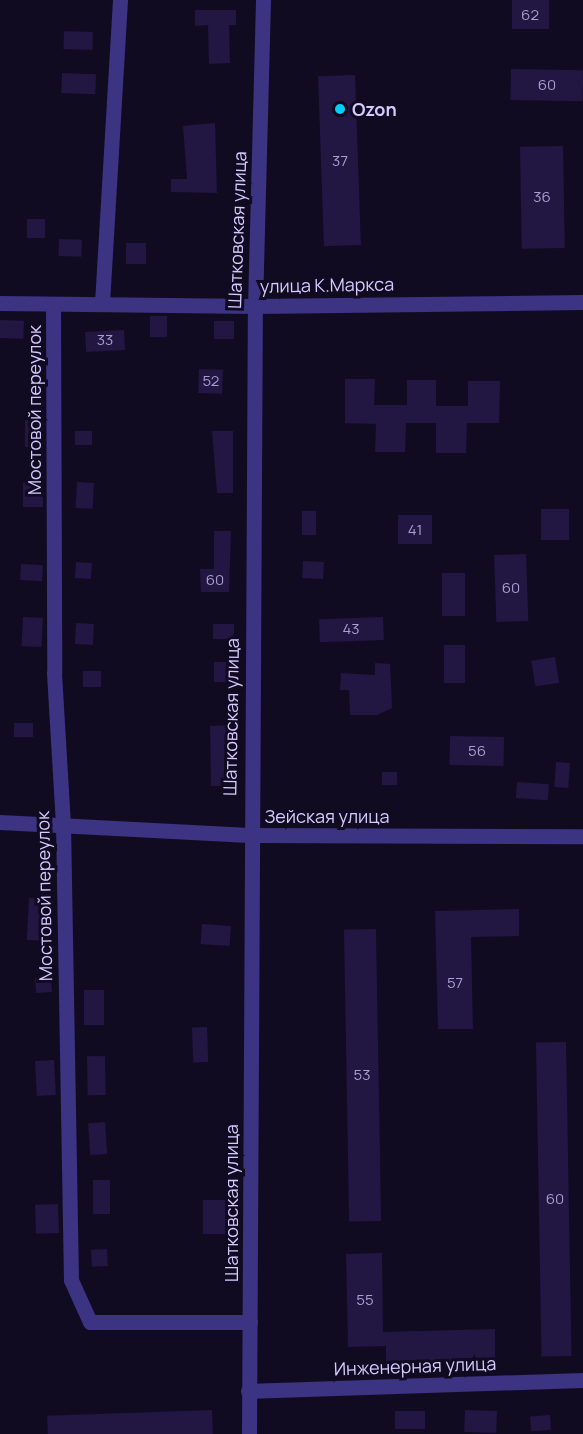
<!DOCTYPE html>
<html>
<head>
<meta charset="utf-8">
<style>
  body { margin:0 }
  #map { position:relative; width:583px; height:1434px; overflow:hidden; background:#110b21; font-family:Manrope,sans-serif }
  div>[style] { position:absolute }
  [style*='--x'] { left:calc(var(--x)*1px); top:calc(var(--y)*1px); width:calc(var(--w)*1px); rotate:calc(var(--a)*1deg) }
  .building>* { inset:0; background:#221643; transform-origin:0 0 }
  .minor>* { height:15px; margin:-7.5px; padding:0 7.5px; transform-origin:7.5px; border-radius:7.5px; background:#3c3383 }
  .dots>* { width:16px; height:16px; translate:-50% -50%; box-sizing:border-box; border:3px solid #110b21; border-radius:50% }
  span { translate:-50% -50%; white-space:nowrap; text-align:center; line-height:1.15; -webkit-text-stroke:6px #110b21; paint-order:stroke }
  .number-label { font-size:15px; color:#a89ed0 }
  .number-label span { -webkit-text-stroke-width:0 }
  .poi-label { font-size:18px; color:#d5cbff; font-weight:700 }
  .left { translate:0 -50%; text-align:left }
  .street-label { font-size:18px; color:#d5cbff }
</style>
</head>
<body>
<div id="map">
  <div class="building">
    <div style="left:512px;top:0;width:37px;height:29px"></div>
    <div style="clip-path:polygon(195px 10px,236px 10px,236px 25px,229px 25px,230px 63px,209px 64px,208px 25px,195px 26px)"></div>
    <div style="left:64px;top:31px;width:29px;height:18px;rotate:2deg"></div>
    <div style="left:511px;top:69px;width:72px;height:31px;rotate:1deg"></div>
    <div style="left:62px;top:73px;width:34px;height:20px;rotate:2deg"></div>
    <div style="left:355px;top:75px;width:170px;height:37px;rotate:88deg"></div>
    <div style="clip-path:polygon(215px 123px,217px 193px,171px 192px,171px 179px,187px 179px,183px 126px)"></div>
    <div style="left:563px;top:146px;width:102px;height:43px;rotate:89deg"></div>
    <div style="left:27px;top:219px;width:18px;height:19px"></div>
    <div style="left:59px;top:239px;width:23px;height:17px;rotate:2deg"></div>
    <div style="left:126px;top:243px;width:20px;height:21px"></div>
    <div style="left:150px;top:316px;width:17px;height:21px"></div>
    <div style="left:0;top:320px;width:24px;height:18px;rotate:2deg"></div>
    <div style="left:214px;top:321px;width:20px;height:18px"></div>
    <div style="left:124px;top:330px;width:20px;height:39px;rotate:87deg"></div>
    <div style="left:199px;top:369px;width:24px;height:24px;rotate:2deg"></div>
    <div style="clip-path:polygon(345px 379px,375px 379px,374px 405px,407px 405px,407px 380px,436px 380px,436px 406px,468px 406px,468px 381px,500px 381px,499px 423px,467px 423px,466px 453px,436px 453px,436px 423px,406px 423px,405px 452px,375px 452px,376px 424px,345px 423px)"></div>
    <div style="left:25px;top:420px;width:14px;height:27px"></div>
    <div style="left:75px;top:431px;width:17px;height:14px"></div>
    <div style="clip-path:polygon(212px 431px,233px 431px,233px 493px,217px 493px)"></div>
    <div style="left:23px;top:482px;width:20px;height:25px"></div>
    <div style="left:77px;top:482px;width:17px;height:26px;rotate:3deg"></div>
    <div style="left:541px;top:509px;width:28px;height:31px"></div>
    <div style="left:302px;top:511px;width:14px;height:24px"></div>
    <div style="left:398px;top:515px;width:34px;height:29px"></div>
    <div style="clip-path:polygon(214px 531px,231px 531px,229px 592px,201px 592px,200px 569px,214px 569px)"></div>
    <div style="left:526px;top:554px;width:67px;height:32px;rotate:88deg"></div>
    <div style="left:303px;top:561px;width:21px;height:17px;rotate:3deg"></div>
    <div style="left:76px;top:562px;width:16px;height:16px;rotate:4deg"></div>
    <div style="left:21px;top:564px;width:22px;height:16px;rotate:3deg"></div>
    <div style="left:465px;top:573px;width:43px;height:23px;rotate:90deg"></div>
    <div style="left:23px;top:617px;width:20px;height:29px;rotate:3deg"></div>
    <div style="left:383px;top:617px;width:23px;height:64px;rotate:88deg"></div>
    <div style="left:76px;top:623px;width:18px;height:21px;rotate:3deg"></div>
    <div style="left:213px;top:624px;width:21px;height:15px"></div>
    <div style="left:444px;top:645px;width:21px;height:38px"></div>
    <div style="left:555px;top:657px;width:26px;height:24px;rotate:81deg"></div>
    <div style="left:214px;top:662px;width:18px;height:20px"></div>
    <div style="clip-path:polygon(375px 663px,390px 664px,392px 708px,377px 715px,350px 715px,349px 690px,340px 690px,341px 673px,375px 675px)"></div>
    <div style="left:83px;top:671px;width:18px;height:16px"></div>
    <div style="left:14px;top:723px;width:19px;height:14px"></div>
    <div style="clip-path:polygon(234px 725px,230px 786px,211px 786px,210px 726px)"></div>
    <div style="left:450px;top:736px;width:54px;height:29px;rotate:1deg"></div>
    <div style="left:556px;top:762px;width:14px;height:25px;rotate:4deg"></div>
    <div style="left:382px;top:772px;width:15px;height:13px"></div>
    <div style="left:517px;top:782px;width:32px;height:16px;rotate:4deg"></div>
    <div style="left:29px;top:898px;width:22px;height:42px;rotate:3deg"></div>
    <div style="clip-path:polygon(519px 909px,519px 936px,471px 937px,473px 1029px,438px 1029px,435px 911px)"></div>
    <div style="left:202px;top:924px;width:29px;height:20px;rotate:4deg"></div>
    <div style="left:376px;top:929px;width:292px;height:32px;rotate:89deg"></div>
    <div style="left:51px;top:977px;width:15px;height:16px;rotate:86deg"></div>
    <div style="left:84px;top:990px;width:20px;height:35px"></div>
    <div style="left:207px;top:1027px;width:35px;height:15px;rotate:88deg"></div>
    <div style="left:566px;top:1042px;width:314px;height:30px;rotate:89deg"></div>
    <div style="left:105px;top:1056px;width:39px;height:18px;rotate:89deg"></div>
    <div style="left:54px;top:1060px;width:35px;height:19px;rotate:87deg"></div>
    <div style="left:105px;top:1122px;width:32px;height:17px;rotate:86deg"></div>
    <div style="left:93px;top:1180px;width:17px;height:34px"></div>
    <div style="left:203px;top:1200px;width:22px;height:34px"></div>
    <div style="left:58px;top:1204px;width:29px;height:23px;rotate:88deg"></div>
    <div style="left:107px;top:1249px;width:17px;height:16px;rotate:87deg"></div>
    <div style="clip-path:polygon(382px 1253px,383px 1332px,495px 1329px,495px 1359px,386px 1363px,386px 1346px,348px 1347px,346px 1254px)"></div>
    <div style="left:212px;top:1410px;width:24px;height:165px;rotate:88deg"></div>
    <div style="left:465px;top:1410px;width:32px;height:22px;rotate:2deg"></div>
    <div style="left:425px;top:1411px;width:18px;height:30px;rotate:90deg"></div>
    <div style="left:550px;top:1415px;width:15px;height:20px;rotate:86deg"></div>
  </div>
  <div class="minor">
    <div style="--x:0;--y:303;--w:255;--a:0.7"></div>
    <div style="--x:255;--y:306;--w:328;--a:-0.7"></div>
    <div style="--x:102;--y:303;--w:304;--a:-86.6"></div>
    <div style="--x:53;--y:304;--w:369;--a:89.8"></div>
    <div style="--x:54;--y:673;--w:150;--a:86.6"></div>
    <div style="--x:63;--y:823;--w:457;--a:89"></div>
    <div style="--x:71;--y:1280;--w:46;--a:65.7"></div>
    <div style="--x:90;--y:1322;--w:160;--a:0"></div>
    <div style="--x:0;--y:822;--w:249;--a:3"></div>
    <div style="--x:249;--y:835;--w:334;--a:0.2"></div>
    <div style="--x:248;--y:1391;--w:335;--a:-1.9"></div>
    <div style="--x:249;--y:1434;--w:1128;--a:-89.7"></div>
    <div style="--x:255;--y:306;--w:306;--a:-88.5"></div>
  </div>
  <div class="dots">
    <div style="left:340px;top:109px;background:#00cdf6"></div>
  </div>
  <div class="number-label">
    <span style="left:530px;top:15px">62</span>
    <span style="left:547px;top:85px">60</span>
    <span style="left:340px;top:161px">37</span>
    <span style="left:542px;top:197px">36</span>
    <span style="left:105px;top:340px">33</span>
    <span style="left:211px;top:381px">52</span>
    <span style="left:415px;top:530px">41</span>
    <span style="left:215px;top:580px">60</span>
    <span style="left:511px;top:588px">60</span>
    <span style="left:351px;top:629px">43</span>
    <span style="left:477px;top:751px">56</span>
    <span style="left:455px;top:983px">57</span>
    <span style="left:362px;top:1075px">53</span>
    <span style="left:555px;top:1199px">60</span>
    <span style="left:365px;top:1300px">55</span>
  </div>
  <div class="poi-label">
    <span class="left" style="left:352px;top:109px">Ozon</span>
  </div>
  <div class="street-label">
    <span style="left:237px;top:230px;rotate:-88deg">Шатковская улица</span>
    <span style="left:327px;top:285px;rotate:-1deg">улица К.Маркса</span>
    <span style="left:34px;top:410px;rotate:-90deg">Мостовой переулок</span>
    <span style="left:231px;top:717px;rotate:-89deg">Шатковская улица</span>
    <span style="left:327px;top:816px">Зейская улица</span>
    <span style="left:44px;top:896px;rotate:-91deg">Мостовой переулок</span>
    <span style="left:231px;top:1203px;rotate:-90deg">Шатковская улица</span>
    <span style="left:415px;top:1366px;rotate:-2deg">Инженерная улица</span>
  </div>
</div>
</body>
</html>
